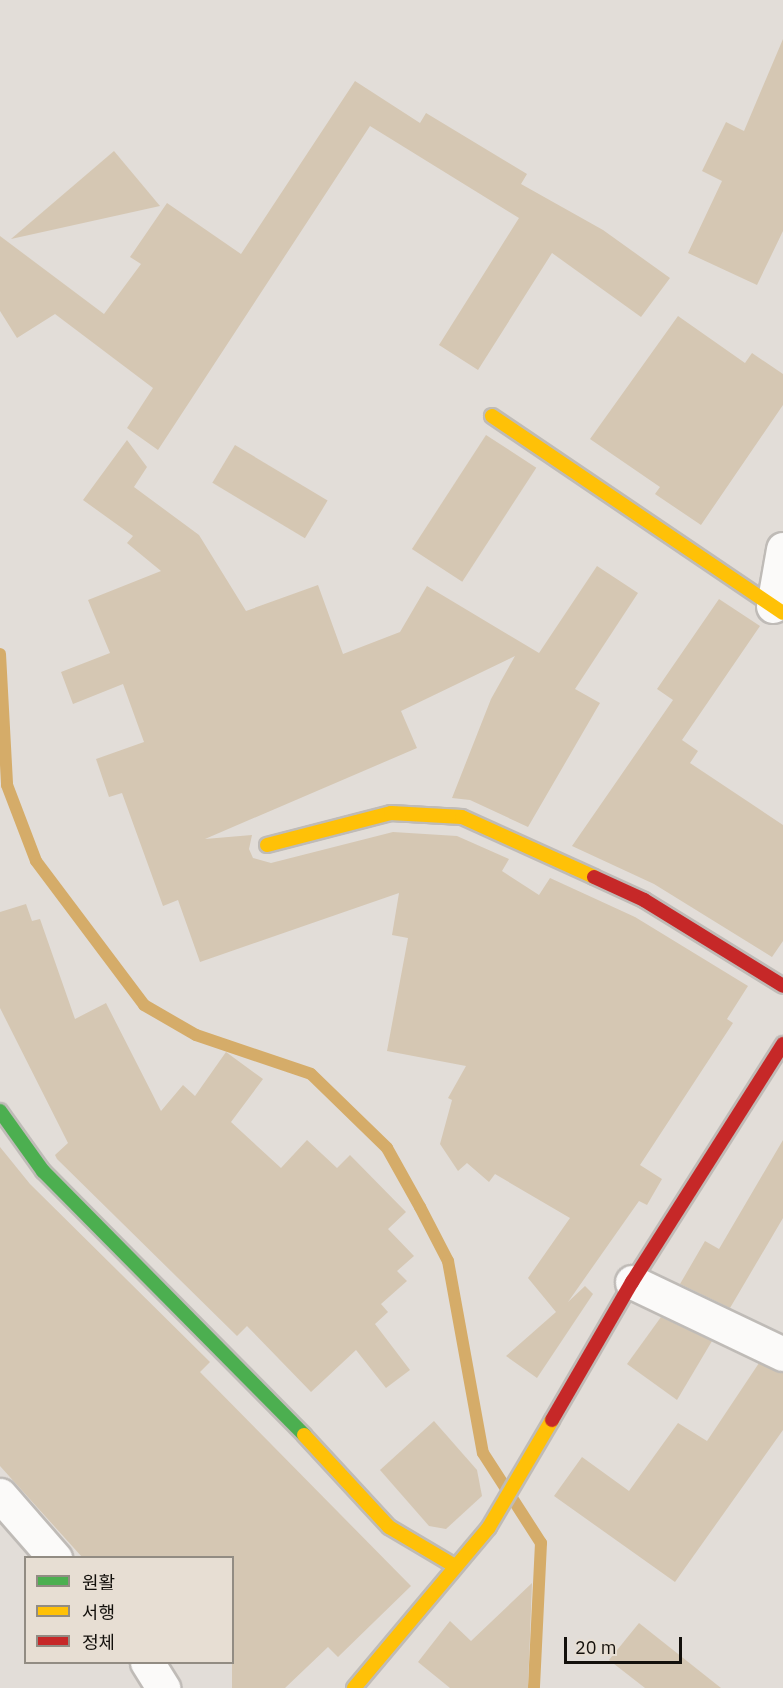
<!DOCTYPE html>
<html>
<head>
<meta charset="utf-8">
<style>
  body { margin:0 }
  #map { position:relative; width:783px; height:1688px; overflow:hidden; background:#e2ddd8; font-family:"IBM Plex Sans","Noto Sans KR",sans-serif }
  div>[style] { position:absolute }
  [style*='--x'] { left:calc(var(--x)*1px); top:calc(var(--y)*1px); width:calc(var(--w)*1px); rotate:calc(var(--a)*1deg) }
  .stream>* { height:12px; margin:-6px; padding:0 6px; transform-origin:6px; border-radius:6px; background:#d5ac69 }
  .building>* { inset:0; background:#d5c7b3; transform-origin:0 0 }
  .roads { filter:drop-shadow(2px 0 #bfbbb7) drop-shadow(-2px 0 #bfbbb7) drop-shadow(0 2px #bfbbb7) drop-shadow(0 -2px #bfbbb7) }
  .street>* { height:33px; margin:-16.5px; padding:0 16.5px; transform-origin:16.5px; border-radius:16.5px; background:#fbfaf9 }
  .fast>* { height:14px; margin:-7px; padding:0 7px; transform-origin:7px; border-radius:7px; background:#4caf50 }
  .slow>* { height:14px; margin:-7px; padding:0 7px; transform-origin:7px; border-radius:7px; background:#ffc107 }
  .jam>* { height:14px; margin:-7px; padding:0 7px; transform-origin:7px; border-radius:7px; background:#c62828 }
  span { translate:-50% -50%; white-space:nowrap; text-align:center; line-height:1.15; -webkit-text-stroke:5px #e7ded3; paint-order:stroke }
  .legend { position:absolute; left:24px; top:1556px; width:210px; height:108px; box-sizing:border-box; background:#e7ded3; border:2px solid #928c83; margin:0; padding:8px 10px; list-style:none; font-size:18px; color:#13100c }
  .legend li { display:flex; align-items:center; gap:12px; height:30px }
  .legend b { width:30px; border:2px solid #928c83 }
  .scale { position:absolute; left:564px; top:1637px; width:118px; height:27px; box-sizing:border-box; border:3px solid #13100c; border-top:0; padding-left:8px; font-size:18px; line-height:21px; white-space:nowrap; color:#13100c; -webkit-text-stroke:4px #e7ded3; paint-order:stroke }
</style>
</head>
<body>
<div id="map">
  <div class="stream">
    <div style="--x:0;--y:654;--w:131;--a:86.9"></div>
    <div style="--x:7;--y:785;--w:81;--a:69.1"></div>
    <div style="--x:36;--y:861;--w:180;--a:53.1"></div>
    <div style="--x:144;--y:1005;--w:60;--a:30"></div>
    <div style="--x:196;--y:1035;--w:121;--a:18.7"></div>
    <div style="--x:311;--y:1074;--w:106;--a:44.2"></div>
    <div style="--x:387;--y:1148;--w:68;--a:60.8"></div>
    <div style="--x:420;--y:1207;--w:61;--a:62.6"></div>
    <div style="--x:448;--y:1261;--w:195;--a:79.7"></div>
    <div style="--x:483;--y:1453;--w:107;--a:57.2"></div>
    <div style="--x:541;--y:1543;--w:145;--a:92.8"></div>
  </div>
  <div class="building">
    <div style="clip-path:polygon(783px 39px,783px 231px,757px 285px,688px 253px,722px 181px,702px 171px,726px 122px,744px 131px)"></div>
    <div style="clip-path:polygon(355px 81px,420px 123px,426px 113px,527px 174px,521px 184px,603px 230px,670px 278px,641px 317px,552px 253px,478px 370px,439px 345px,519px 218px,370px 126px,158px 450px,127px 428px,153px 388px,55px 314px,17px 338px,0 311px,0 236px,104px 314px,141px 264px,130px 257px,167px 203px,241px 254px)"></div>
    <div style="clip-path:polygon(114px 151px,160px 206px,11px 239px)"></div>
    <div style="clip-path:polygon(678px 316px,745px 363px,752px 353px,783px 374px,783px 405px,701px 525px,655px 494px,660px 487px,590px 439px)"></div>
    <div style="left:486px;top:435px;width:60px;height:136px;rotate:33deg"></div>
    <div style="clip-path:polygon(127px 440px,147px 467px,134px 487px,199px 535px,246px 611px,318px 585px,343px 654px,400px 632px,427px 586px,539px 653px,597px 566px,638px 593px,575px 689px,600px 703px,528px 827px,470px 800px,452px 798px,491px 699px,515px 656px,401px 711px,417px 748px,205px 839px,252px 835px,249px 849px,253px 858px,271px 863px,393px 832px,457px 836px,509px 859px,502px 871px,539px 895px,550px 878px,635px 917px,748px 986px,727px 1019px,733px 1023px,640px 1165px,662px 1179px,647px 1205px,639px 1201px,568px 1302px,585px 1286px,593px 1294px,537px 1378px,506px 1356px,556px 1312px,528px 1278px,570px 1218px,495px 1174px,489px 1182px,467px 1163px,458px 1171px,440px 1144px,452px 1100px,448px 1098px,466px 1066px,387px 1051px,408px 938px,392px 935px,399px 893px,200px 962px,178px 900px,163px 906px,122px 793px,109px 797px,96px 759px,144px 742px,123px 684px,73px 704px,61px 672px,110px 653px,88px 600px,161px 571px,127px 543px,133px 536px,83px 500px)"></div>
    <div style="left:235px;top:445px;width:108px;height:44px;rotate:31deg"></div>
    <div style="clip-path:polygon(719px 599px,760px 626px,682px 740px,698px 751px,690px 763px,783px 825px,783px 941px,772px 957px,654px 884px,572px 846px,673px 700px,657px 689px)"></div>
    <div style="clip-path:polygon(26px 904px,32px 921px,40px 919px,75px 1019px,106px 1003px,161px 1111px,183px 1085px,195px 1096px,226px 1052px,263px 1079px,231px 1122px,281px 1168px,307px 1140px,337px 1168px,350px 1155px,406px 1212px,388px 1229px,414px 1256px,397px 1271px,407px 1281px,381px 1304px,388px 1312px,375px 1324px,410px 1370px,386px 1388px,356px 1350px,311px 1392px,247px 1326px,237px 1336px,57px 1159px,55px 1155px,68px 1143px,0 1008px,0 912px)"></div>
    <div style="clip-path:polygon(783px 1140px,783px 1218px,730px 1308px,680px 1284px,705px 1241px,719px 1249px)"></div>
    <div style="clip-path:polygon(0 1147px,30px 1184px,210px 1362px,200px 1372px,411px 1586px,338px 1657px,328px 1647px,285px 1688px,232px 1688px,232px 1557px,82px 1557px,0 1466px)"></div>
    <div style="clip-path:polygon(661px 1317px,712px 1341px,677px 1400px,627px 1364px)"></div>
    <div style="clip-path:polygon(759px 1363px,783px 1372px,783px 1430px,675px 1582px,554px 1496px,582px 1457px,629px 1491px,678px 1423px,707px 1441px)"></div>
    <div style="clip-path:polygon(434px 1421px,477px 1470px,482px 1496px,446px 1529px,429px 1526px,380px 1470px)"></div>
    <div style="clip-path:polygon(532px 1583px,528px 1688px,450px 1688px,418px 1662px,450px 1621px,471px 1641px)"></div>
    <div style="clip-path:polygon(639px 1623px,721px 1688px,645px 1688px,609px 1660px)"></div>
  </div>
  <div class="roads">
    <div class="street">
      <div style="--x:773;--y:606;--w:58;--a:-80"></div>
      <div style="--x:632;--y:1282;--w:167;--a:25.5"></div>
      <div style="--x:0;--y:1495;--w:84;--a:48.9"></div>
      <div style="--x:147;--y:1662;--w:31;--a:58"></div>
    </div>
    <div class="fast">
      <div style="--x:0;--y:1111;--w:74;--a:54.4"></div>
      <div style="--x:43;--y:1171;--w:371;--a:45.3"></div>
    </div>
    <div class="slow">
      <div style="--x:492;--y:416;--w:351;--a:34.1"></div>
      <div style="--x:267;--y:845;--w:128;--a:-14.5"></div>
      <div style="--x:391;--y:813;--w:71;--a:3.2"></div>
      <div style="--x:462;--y:817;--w:145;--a:24.4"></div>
      <div style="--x:304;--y:1435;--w:125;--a:47.3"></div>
      <div style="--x:389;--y:1527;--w:77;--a:30.6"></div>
      <div style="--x:354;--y:1688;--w:210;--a:-50"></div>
      <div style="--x:489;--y:1527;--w:124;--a:-59.5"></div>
    </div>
    <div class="jam">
      <div style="--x:594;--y:877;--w:55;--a:24.7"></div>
      <div style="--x:644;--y:900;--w:163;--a:31.7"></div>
      <div style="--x:552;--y:1420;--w:160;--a:-59.9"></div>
      <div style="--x:632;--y:1282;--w:282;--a:-57.6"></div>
    </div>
  </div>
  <ul class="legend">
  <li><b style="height:8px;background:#4caf50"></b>원활</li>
  <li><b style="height:8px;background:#ffc107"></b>서행</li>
  <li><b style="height:8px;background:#c62828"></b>정체</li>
  </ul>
  <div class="scale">20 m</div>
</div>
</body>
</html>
